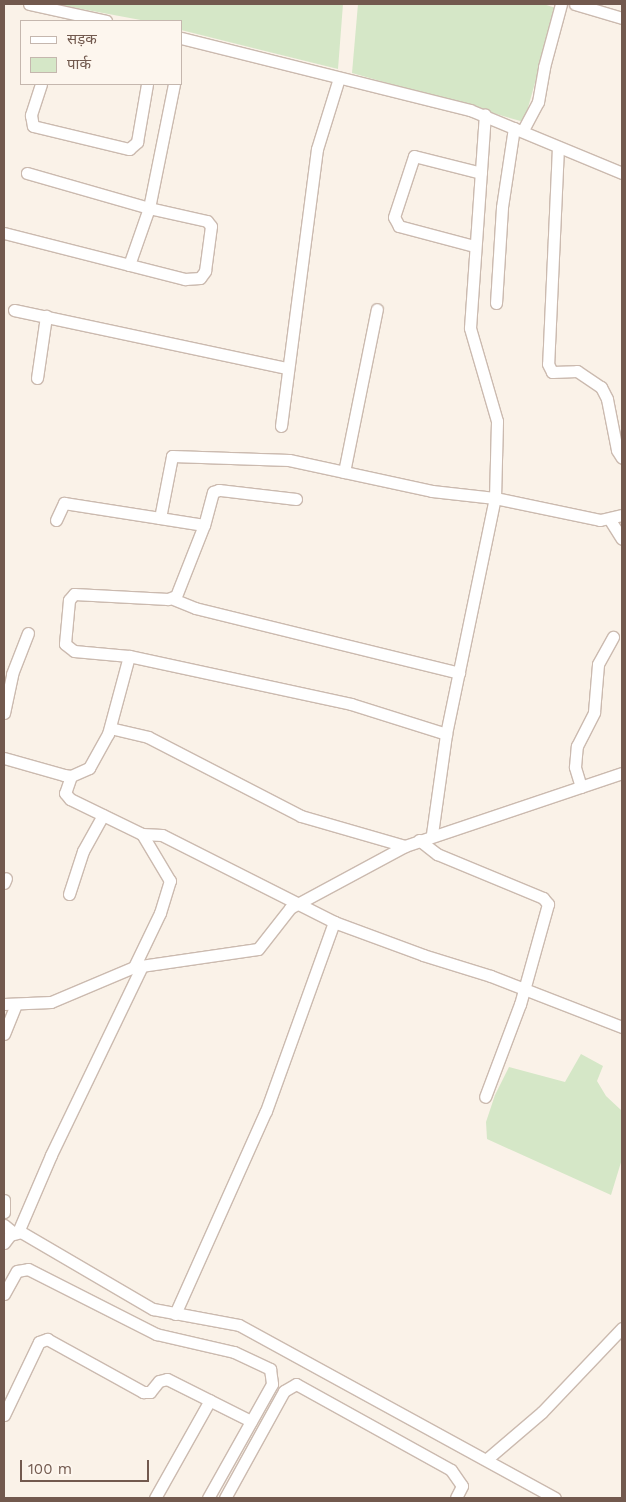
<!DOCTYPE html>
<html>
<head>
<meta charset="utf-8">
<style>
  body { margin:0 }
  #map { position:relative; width:626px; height:1502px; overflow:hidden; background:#faf2e8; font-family:"Work Sans","Noto Sans Devanagari",sans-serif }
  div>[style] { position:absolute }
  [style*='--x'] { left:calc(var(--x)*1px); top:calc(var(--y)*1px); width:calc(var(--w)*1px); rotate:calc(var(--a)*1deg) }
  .green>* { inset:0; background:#d5e7c7 }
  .roads { filter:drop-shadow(1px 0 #cbbaaf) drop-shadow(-1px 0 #cbbaaf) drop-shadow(0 1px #cbbaaf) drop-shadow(0 -1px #cbbaaf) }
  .minor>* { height:11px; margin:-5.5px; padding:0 5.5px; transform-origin:5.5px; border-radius:5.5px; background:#fff }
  span { translate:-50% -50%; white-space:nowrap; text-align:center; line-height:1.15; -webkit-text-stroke:5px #fdf6ee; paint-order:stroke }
  .frame { position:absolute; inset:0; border:5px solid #72594e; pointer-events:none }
  .legend { position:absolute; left:20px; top:20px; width:162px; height:65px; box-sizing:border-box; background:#fdf6ee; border:1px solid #c5b7ae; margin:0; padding:6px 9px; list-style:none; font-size:15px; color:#72594e }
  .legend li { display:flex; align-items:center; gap:10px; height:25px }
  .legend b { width:25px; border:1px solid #c5b7ae }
  .scale { position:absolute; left:20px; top:1460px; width:129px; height:22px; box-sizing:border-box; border:2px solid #72594e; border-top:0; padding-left:6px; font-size:15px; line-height:18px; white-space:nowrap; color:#72594e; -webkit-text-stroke:4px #fdf6ee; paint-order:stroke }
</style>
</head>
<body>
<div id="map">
  <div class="green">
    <div style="clip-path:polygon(55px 4px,343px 4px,338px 69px,181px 30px,181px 21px,146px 21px)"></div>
    <div style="clip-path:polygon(358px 4px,543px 4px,556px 8px,524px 122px,352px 73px)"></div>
    <div style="clip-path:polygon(581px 1054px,603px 1066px,597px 1081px,606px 1096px,622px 1111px,622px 1159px,611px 1195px,487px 1139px,486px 1122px,495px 1095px,509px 1067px,565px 1082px)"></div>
  </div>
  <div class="roads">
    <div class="minor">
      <div style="--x:29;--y:4;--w:79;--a:12.4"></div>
      <div style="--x:575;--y:4;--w:49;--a:16.6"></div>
      <div style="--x:181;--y:38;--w:298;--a:14"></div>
      <div style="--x:470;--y:110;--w:165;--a:22.5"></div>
      <div style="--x:41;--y:84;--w:33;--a:108"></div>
      <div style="--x:31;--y:115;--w:11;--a:80"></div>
      <div style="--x:33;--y:126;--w:99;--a:13.5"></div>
      <div style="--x:129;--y:149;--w:11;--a:-41"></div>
      <div style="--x:137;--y:142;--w:59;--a:-80.2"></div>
      <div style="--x:523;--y:130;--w:32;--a:-62"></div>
      <div style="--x:538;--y:102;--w:36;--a:-80"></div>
      <div style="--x:544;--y:67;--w:65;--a:-74.9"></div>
      <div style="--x:558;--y:147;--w:217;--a:92.6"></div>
      <div style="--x:548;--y:364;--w:9;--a:63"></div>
      <div style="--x:552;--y:372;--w:25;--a:-2"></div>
      <div style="--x:577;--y:371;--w:29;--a:34"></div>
      <div style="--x:601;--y:387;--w:13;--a:63"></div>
      <div style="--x:607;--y:399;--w:52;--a:78.9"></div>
      <div style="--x:617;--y:450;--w:9;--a:58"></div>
      <div style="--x:4;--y:233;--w:187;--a:14.3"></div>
      <div style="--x:185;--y:279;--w:15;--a:-4"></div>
      <div style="--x:200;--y:278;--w:9;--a:-54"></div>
      <div style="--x:205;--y:271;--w:45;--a:-82.4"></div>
      <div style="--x:211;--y:226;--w:6;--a:-129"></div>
      <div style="--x:207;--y:221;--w:59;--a:-167.4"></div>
      <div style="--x:149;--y:208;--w:127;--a:-164"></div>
      <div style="--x:474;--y:246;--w:78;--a:-165.1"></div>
      <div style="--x:399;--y:226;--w:10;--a:-119"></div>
      <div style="--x:394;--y:217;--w:64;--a:-71.8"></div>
      <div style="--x:414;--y:156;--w:69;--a:14.2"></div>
      <div style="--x:129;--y:265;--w:60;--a:-70.7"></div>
      <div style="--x:149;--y:208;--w:126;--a:-78.6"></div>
      <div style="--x:496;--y:303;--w:96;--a:-86.4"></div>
      <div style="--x:502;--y:207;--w:80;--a:-81.4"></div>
      <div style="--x:14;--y:310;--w:279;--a:12"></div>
      <div style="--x:37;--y:378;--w:63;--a:-81.7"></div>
      <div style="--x:281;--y:426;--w:279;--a:-82.6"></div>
      <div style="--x:317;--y:149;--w:74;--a:-72.8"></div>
      <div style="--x:344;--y:472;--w:166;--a:-78.6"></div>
      <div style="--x:296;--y:499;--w:78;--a:-173.3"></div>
      <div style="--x:219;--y:490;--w:6;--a:162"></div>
      <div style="--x:213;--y:492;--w:34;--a:105"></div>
      <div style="--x:204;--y:525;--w:76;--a:111.5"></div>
      <div style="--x:176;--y:596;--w:9;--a:159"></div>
      <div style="--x:168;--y:599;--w:94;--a:-177"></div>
      <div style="--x:74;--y:594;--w:8;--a:130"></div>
      <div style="--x:69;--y:600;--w:44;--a:95.2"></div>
      <div style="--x:65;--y:644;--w:11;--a:38"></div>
      <div style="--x:74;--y:651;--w:55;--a:5.2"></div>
      <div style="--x:129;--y:656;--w:227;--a:12.2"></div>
      <div style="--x:351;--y:704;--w:100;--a:17.5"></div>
      <div style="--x:56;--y:520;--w:19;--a:-65"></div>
      <div style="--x:64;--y:503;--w:97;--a:8.9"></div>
      <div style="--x:610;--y:520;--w:22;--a:58"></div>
      <div style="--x:204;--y:525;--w:45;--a:-171"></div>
      <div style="--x:160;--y:518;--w:63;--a:-79"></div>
      <div style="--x:172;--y:456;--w:117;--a:2"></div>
      <div style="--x:289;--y:460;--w:146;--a:12.2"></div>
      <div style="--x:432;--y:491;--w:63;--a:6.3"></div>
      <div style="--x:495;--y:498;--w:107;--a:11.8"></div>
      <div style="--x:600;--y:520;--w:23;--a:-13"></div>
      <div style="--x:173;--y:599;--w:24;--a:22"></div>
      <div style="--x:195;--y:608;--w:272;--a:13.8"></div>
      <div style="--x:4;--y:713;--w:40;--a:-78"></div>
      <div style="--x:12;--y:674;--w:44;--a:-68.7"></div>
      <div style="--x:110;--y:728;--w:39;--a:13"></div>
      <div style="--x:148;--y:737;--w:172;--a:27.3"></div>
      <div style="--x:301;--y:816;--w:108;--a:16.1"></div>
      <div style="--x:4;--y:758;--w:62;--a:15.8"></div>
      <div style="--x:64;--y:775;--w:7;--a:8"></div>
      <div style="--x:71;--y:776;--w:20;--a:-24"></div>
      <div style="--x:89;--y:768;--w:39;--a:-61"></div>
      <div style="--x:108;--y:734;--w:81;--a:-74.9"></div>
      <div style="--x:71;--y:776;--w:18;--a:109"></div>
      <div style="--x:65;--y:793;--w:8;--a:50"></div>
      <div style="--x:70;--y:799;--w:80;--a:25.9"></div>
      <div style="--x:142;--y:834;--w:20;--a:3"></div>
      <div style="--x:162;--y:835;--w:193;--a:26.8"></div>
      <div style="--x:581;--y:787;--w:21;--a:-107"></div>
      <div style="--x:575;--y:767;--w:21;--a:-85"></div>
      <div style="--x:577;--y:746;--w:38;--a:-63"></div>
      <div style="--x:594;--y:712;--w:48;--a:-85.2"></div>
      <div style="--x:598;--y:664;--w:31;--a:-61"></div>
      <div style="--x:432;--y:834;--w:101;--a:-82"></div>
      <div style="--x:446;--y:734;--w:241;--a:-78.3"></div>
      <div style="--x:495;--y:498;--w:77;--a:-88.5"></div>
      <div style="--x:497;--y:421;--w:97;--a:-106.2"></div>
      <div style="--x:470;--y:328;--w:214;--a:-86"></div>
      <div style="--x:419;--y:840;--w:23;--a:38"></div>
      <div style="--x:437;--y:854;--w:115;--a:22.5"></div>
      <div style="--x:543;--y:898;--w:8;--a:50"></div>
      <div style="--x:548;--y:904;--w:104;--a:105.6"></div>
      <div style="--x:520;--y:1004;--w:99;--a:110.6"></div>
      <div style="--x:4;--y:883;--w:5;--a:-68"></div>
      <div style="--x:69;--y:894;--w:45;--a:-72"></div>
      <div style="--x:83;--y:851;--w:41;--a:-60.9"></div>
      <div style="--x:134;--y:967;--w:60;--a:-64.3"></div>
      <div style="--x:160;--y:913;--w:34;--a:-73"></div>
      <div style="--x:170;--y:881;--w:55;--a:-120.8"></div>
      <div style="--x:4;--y:1004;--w:47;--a:-2.4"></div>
      <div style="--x:51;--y:1002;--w:90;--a:-22.9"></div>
      <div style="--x:134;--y:967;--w:125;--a:-8.3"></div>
      <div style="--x:258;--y:949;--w:52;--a:-52"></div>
      <div style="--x:290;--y:908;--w:131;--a:-28.3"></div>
      <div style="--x:405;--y:846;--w:229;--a:-18.6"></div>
      <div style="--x:4;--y:1034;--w:31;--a:-68"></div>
      <div style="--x:4;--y:1200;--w:12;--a:90"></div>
      <div style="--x:4;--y:1225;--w:13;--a:39"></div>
      <div style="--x:18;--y:1232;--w:84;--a:-66.8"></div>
      <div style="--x:51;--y:1155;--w:210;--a:-64.3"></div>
      <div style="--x:4;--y:1243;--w:10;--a:-53"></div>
      <div style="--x:10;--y:1235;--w:11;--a:-15"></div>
      <div style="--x:21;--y:1232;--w:153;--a:30.3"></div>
      <div style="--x:153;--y:1309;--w:87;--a:10.5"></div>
      <div style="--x:239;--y:1325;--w:360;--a:28.7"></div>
      <div style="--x:4;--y:1294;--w:26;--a:-61"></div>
      <div style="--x:17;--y:1271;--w:11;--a:-10"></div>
      <div style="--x:28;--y:1269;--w:144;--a:26.9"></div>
      <div style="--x:156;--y:1334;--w:80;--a:13"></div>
      <div style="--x:234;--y:1352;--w:40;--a:25"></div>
      <div style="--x:270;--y:1369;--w:15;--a:82"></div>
      <div style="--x:272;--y:1384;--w:131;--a:119.3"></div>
      <div style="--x:175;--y:1314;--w:222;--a:-65.9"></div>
      <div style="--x:266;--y:1111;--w:201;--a:-70.2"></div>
      <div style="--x:334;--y:922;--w:95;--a:20.3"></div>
      <div style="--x:423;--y:955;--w:71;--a:17.2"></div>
      <div style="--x:491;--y:976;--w:141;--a:21.3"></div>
      <div style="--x:4;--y:1415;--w:81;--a:-64.4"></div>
      <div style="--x:39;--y:1342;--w:9;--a:-21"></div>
      <div style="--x:47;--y:1339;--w:110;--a:28.9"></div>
      <div style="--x:143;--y:1392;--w:7;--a:0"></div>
      <div style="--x:150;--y:1392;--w:14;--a:-51"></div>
      <div style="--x:159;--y:1381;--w:8;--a:-14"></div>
      <div style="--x:167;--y:1379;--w:94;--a:26.6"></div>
      <div style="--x:487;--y:1459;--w:72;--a:-40.5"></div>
      <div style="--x:542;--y:1412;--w:116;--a:-46.4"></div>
      <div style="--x:155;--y:1498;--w:112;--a:-60.7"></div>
      <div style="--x:225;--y:1498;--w:122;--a:-61.1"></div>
      <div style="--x:284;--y:1391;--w:14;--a:-30"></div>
      <div style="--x:296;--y:1384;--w:177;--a:29"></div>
      <div style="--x:451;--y:1470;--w:19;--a:55"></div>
      <div style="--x:462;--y:1486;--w:13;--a:117"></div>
    </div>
  </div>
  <div class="frame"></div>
  <ul class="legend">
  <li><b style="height:6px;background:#fff"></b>सड़क</li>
  <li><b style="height:14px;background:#d5e7c7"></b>पार्क</li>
  </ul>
  <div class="scale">100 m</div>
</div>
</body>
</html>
